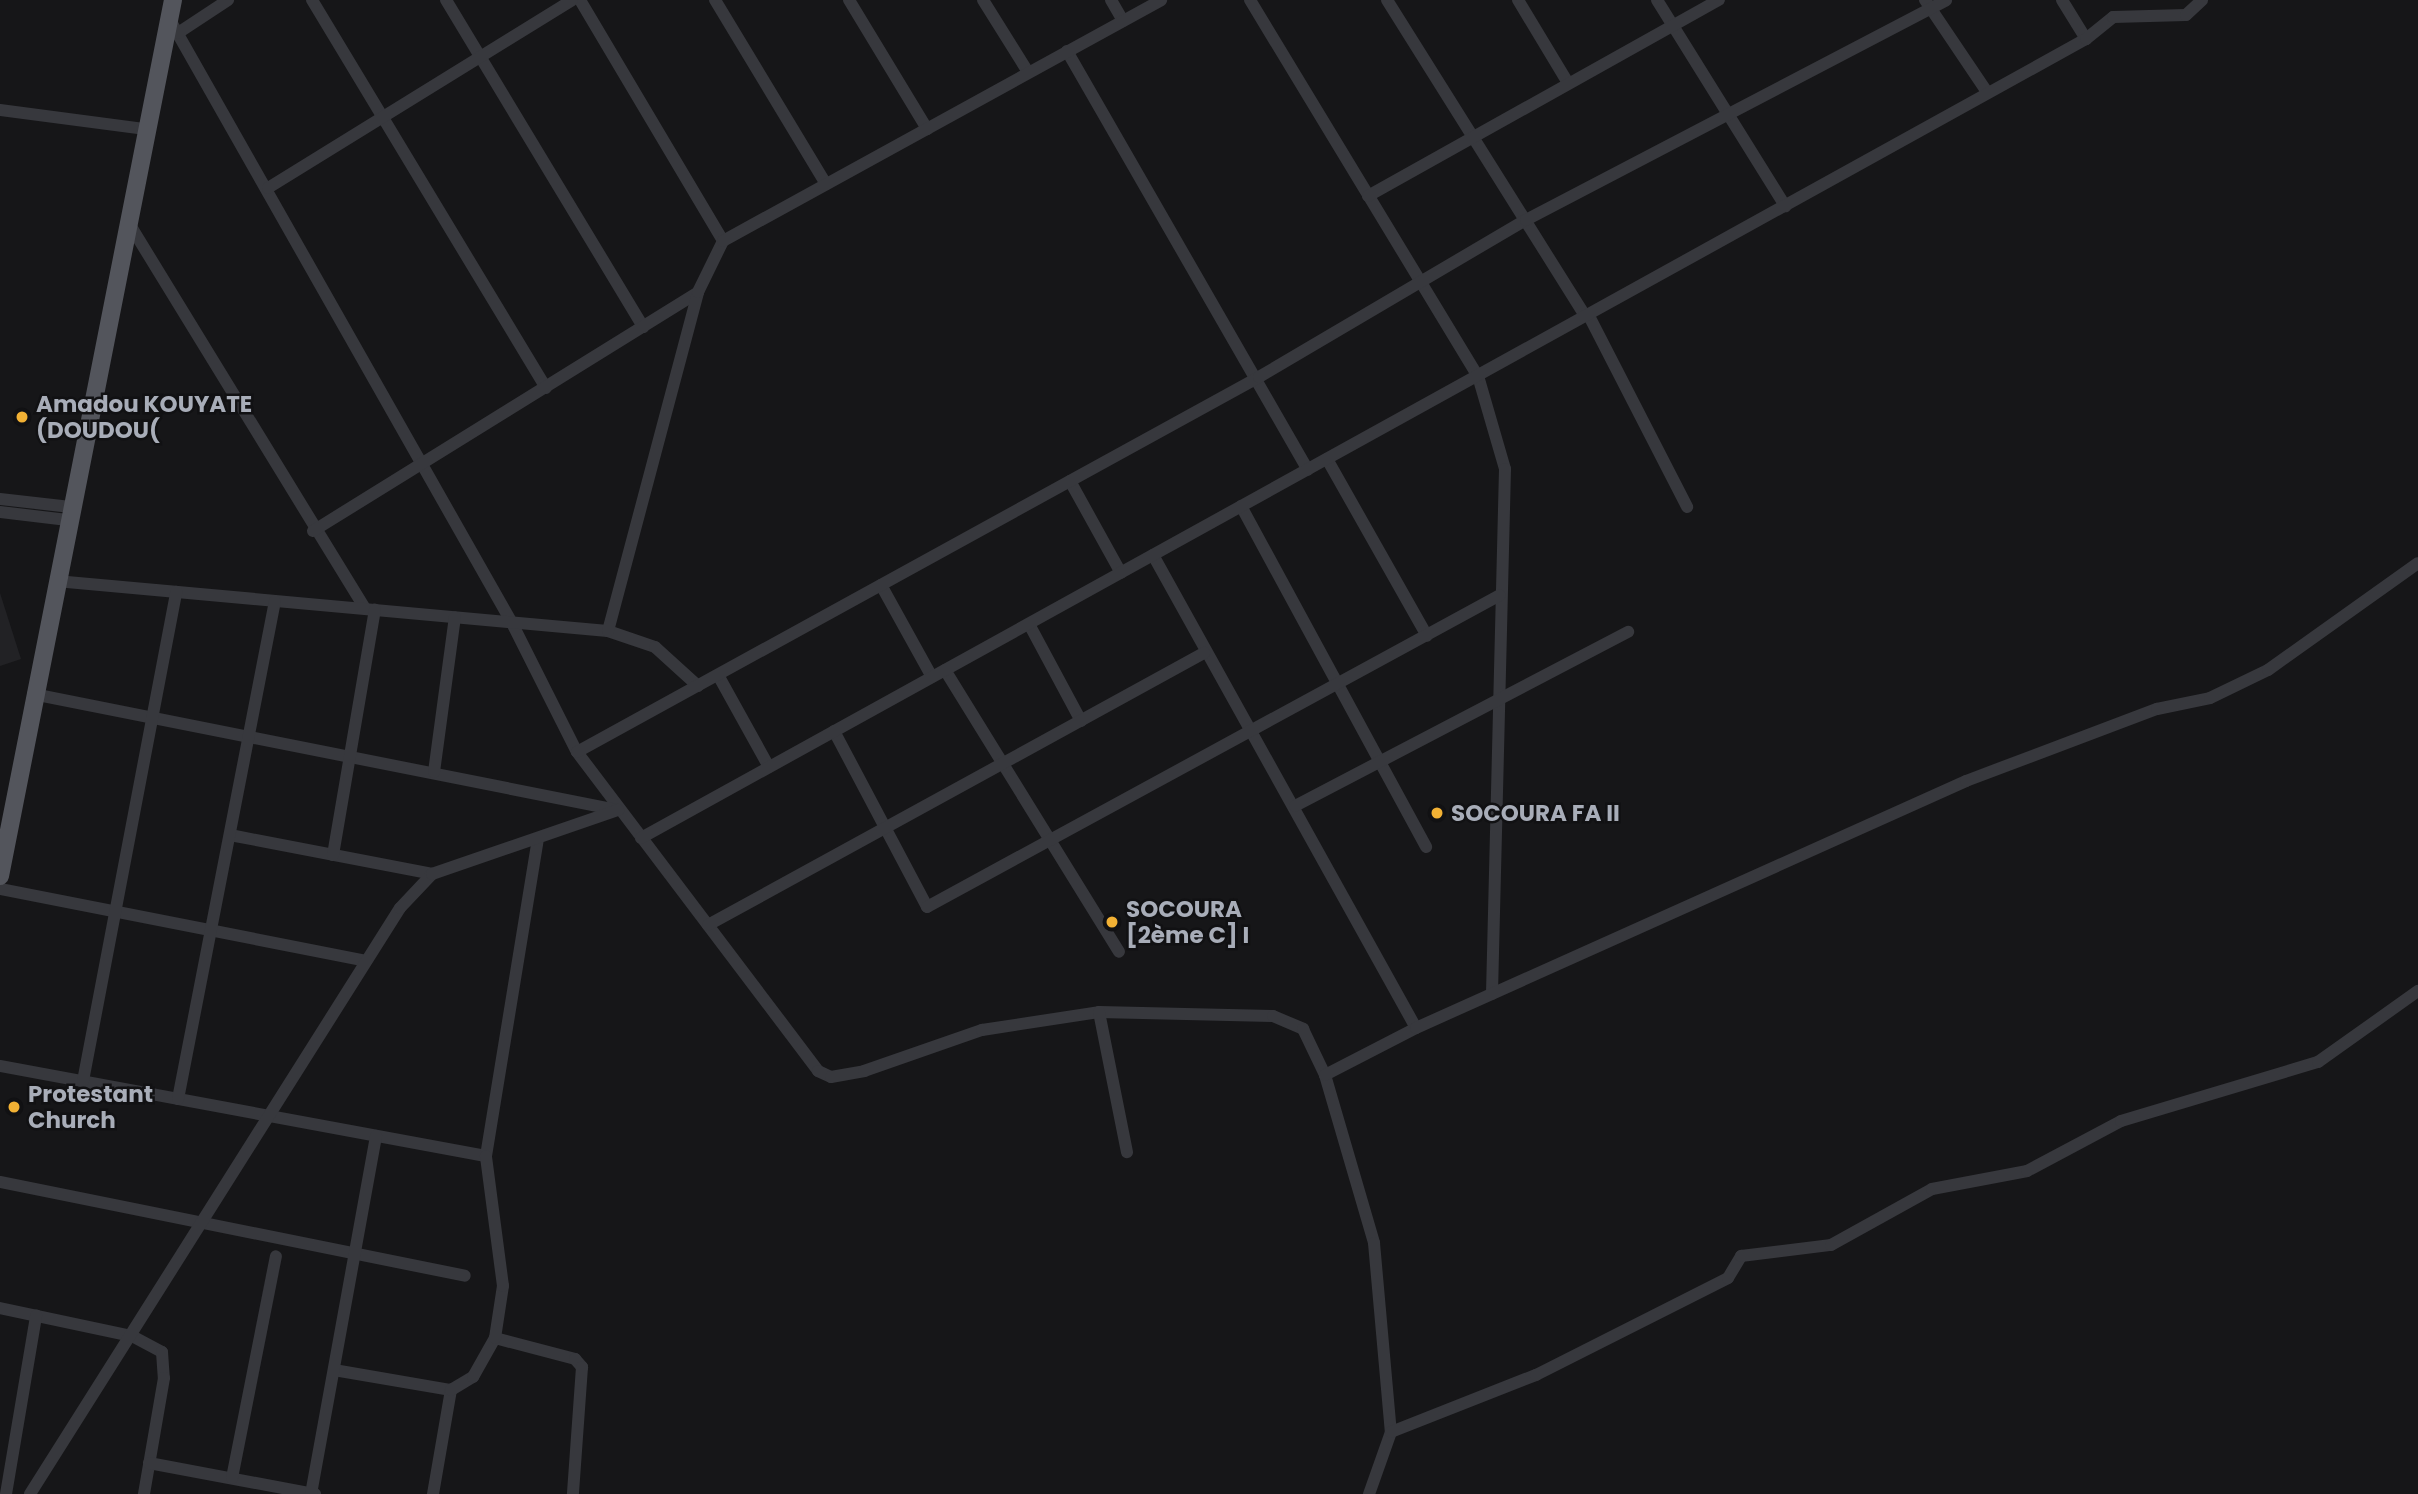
<!DOCTYPE html>
<html>
<head>
<meta charset="utf-8">
<style>
  body { margin:0 }
  #map { position:relative; width:2418px; height:1494px; overflow:hidden; background:#161618; font-family:Poppins,sans-serif }
  div>[style] { position:absolute }
  [style*='--x'] { left:calc(var(--x)*1px); top:calc(var(--y)*1px); width:calc(var(--w)*1px); rotate:calc(var(--a)*1deg) }
  .built>* { inset:0; background:#222225 }
  .street>* { height:12px; margin:-6px; padding:0 6px; transform-origin:6px; border-radius:6px; background:#37383d }
  .primary>* { height:18px; margin:-9px; padding:0 9px; transform-origin:9px; border-radius:9px; background:#53555c }
  .dots>* { width:19px; height:19px; translate:-50% -50%; box-sizing:border-box; border:4px solid #111113; border-radius:50% }
  span { translate:-50% -50%; white-space:nowrap; text-align:center; line-height:1.15; -webkit-text-stroke:5px #111113; paint-order:stroke }
  .poi-label { font-size:23px; color:#a8adb8; font-weight:700 }
  .left { translate:0 -50%; text-align:left }
</style>
</head>
<body>
<div id="map">
  <div class="built">
    <div style="clip-path:polygon(0 593px,21px 659px,0 666px)"></div>
  </div>
  <div class="street">
    <div style="--x:312;--y:0;--w:453;--a:58.9"></div>
    <div style="--x:446;--y:0;--w:382;--a:58.9"></div>
    <div style="--x:580;--y:0;--w:280;--a:59.3"></div>
    <div style="--x:715;--y:0;--w:215;--a:58.9"></div>
    <div style="--x:849;--y:0;--w:151;--a:58.8"></div>
    <div style="--x:983;--y:0;--w:85;--a:58"></div>
    <div style="--x:1111;--y:0;--w:24;--a:60"></div>
    <div style="--x:1250;--y:0;--w:440;--a:58.8"></div>
    <div style="--x:1478;--y:376;--w:97;--a:73.8"></div>
    <div style="--x:1505;--y:469;--w:525;--a:91.42"></div>
    <div style="--x:1387;--y:0;--w:373;--a:57.9"></div>
    <div style="--x:1518;--y:0;--w:97;--a:58.9"></div>
    <div style="--x:1657;--y:0;--w:243;--a:58.1"></div>
    <div style="--x:1925;--y:0;--w:111;--a:56"></div>
    <div style="--x:2062;--y:0;--w:46;--a:58.4"></div>
    <div style="--x:170;--y:20;--w:693;--a:60.44"></div>
    <div style="--x:512;--y:623;--w:144;--a:63.3"></div>
    <div style="--x:577;--y:752;--w:400;--a:52.9"></div>
    <div style="--x:818;--y:1071;--w:14;--a:25"></div>
    <div style="--x:831;--y:1077;--w:34;--a:-10"></div>
    <div style="--x:864;--y:1071;--w:125;--a:-19.2"></div>
    <div style="--x:982;--y:1030;--w:118;--a:-8.7"></div>
    <div style="--x:1099;--y:1012;--w:174;--a:1.3"></div>
    <div style="--x:1273;--y:1016;--w:33;--a:23"></div>
    <div style="--x:1303;--y:1029;--w:51;--a:64.4"></div>
    <div style="--x:1325;--y:1075;--w:175;--a:73.7"></div>
    <div style="--x:1374;--y:1243;--w:190;--a:84.9"></div>
    <div style="--x:1391;--y:1432;--w:66;--a:109.5"></div>
    <div style="--x:178;--y:33;--w:60;--a:-33.4"></div>
    <div style="--x:1067;--y:51;--w:483;--a:60.1"></div>
    <div style="--x:0;--y:110;--w:145;--a:7.5"></div>
    <div style="--x:268;--y:188;--w:357;--a:-31.7"></div>
    <div style="--x:1368;--y:196;--w:402;--a:-29.2"></div>
    <div style="--x:130;--y:225;--w:450;--a:58.5"></div>
    <div style="--x:1588;--y:314;--w:217;--a:62.8"></div>
    <div style="--x:1327;--y:459;--w:203;--a:60.5"></div>
    <div style="--x:1070;--y:481;--w:105;--a:61"></div>
    <div style="--x:0;--y:499;--w:71;--a:6.4"></div>
    <div style="--x:1241;--y:506;--w:388;--a:61.5"></div>
    <div style="--x:0;--y:512;--w:68;--a:6.7"></div>
    <div style="--x:313;--y:531;--w:453;--a:-31.8"></div>
    <div style="--x:1153;--y:555;--w:541;--a:60.92"></div>
    <div style="--x:56;--y:581;--w:554;--a:5.18"></div>
    <div style="--x:608;--y:631;--w:50;--a:18.8"></div>
    <div style="--x:655;--y:647;--w:58;--a:42.2"></div>
    <div style="--x:881;--y:585;--w:105;--a:61"></div>
    <div style="--x:1029;--y:624;--w:110;--a:61.8"></div>
    <div style="--x:608;--y:631;--w:351;--a:-75.1"></div>
    <div style="--x:698;--y:292;--w:57;--a:-63.9"></div>
    <div style="--x:723;--y:241;--w:500;--a:-28.8"></div>
    <div style="--x:945;--y:670;--w:331;--a:58.3"></div>
    <div style="--x:718;--y:675;--w:105;--a:61"></div>
    <div style="--x:33;--y:694;--w:595;--a:11.23"></div>
    <div style="--x:834;--y:731;--w:199;--a:62.1"></div>
    <div style="--x:927;--y:907;--w:652;--a:-28.57"></div>
    <div style="--x:577;--y:752;--w:778;--a:-28.8"></div>
    <div style="--x:1259;--y:377;--w:310;--a:-30.5"></div>
    <div style="--x:1526;--y:220;--w:474;--a:-27.6"></div>
    <div style="--x:434;--y:772;--w:156;--a:-82.3"></div>
    <div style="--x:1295;--y:806;--w:376;--a:-27.6"></div>
    <div style="--x:230;--y:835;--w:206;--a:10.9"></div>
    <div style="--x:641;--y:838;--w:1651;--a:-28.94"></div>
    <div style="--x:2086;--y:39;--w:35;--a:-39"></div>
    <div style="--x:2113;--y:17;--w:73;--a:-1.6"></div>
    <div style="--x:2186;--y:15;--w:22;--a:-43"></div>
    <div style="--x:333;--y:855;--w:249;--a:-80.3"></div>
    <div style="--x:0;--y:889;--w:373;--a:11.1"></div>
    <div style="--x:708;--y:925;--w:566;--a:-28.74"></div>
    <div style="--x:1099;--y:1012;--w:143;--a:78.7"></div>
    <div style="--x:0;--y:1066;--w:494;--a:10.5"></div>
    <div style="--x:486;--y:1156;--w:322;--a:-80.7"></div>
    <div style="--x:1325;--y:1075;--w:102;--a:-27.3"></div>
    <div style="--x:1416;--y:1028;--w:603;--a:-24.18"></div>
    <div style="--x:1966;--y:781;--w:204;--a:-20.7"></div>
    <div style="--x:2157;--y:709;--w:54;--a:-11.7"></div>
    <div style="--x:2210;--y:698;--w:64;--a:-25.8"></div>
    <div style="--x:2268;--y:670;--w:184;--a:-35.5"></div>
    <div style="--x:83;--y:1081;--w:498;--a:-79.2"></div>
    <div style="--x:178;--y:1099;--w:507;--a:-78.98"></div>
    <div style="--x:0;--y:1182;--w:474;--a:11.4"></div>
    <div style="--x:0;--y:1308;--w:135;--a:12"></div>
    <div style="--x:132;--y:1336;--w:34;--a:28"></div>
    <div style="--x:162;--y:1352;--w:26;--a:86"></div>
    <div style="--x:164;--y:1378;--w:118;--a:99.8"></div>
    <div style="--x:495;--y:1338;--w:83;--a:14.7"></div>
    <div style="--x:575;--y:1359;--w:11;--a:49"></div>
    <div style="--x:582;--y:1367;--w:127;--a:94.1"></div>
    <div style="--x:334;--y:1370;--w:119;--a:9.7"></div>
    <div style="--x:1391;--y:1432;--w:156;--a:-21.5"></div>
    <div style="--x:1536;--y:1375;--w:215;--a:-26.8"></div>
    <div style="--x:1728;--y:1278;--w:26;--a:-59"></div>
    <div style="--x:1741;--y:1256;--w:91;--a:-7"></div>
    <div style="--x:1831;--y:1245;--w:115;--a:-29"></div>
    <div style="--x:1932;--y:1189;--w:97;--a:-10.7"></div>
    <div style="--x:2027;--y:1171;--w:106;--a:-28"></div>
    <div style="--x:2121;--y:1121;--w:206;--a:-16.7"></div>
    <div style="--x:2318;--y:1062;--w:123;--a:-35.4"></div>
    <div style="--x:149;--y:1463;--w:169;--a:10.6"></div>
    <div style="--x:232;--y:1478;--w:226;--a:-78.8"></div>
    <div style="--x:6;--y:1494;--w:181;--a:-80.4"></div>
    <div style="--x:30;--y:1494;--w:693;--a:-57.73"></div>
    <div style="--x:400;--y:908;--w:47;--a:-46.7"></div>
    <div style="--x:432;--y:874;--w:197;--a:-19"></div>
    <div style="--x:311;--y:1494;--w:364;--a:-79.7"></div>
    <div style="--x:433;--y:1494;--w:106;--a:-80.2"></div>
    <div style="--x:451;--y:1390;--w:26;--a:-31"></div>
    <div style="--x:473;--y:1377;--w:45;--a:-60.6"></div>
    <div style="--x:495;--y:1338;--w:53;--a:-81.3"></div>
    <div style="--x:503;--y:1286;--w:131;--a:-97.5"></div>
  </div>
  <div class="primary">
    <div style="--x:0;--y:876;--w:893;--a:-78.83"></div>
  </div>
  <div class="dots">
    <div style="left:22px;top:417px;background:#f2b134"></div>
    <div style="left:1437px;top:813px;background:#f2b134"></div>
    <div style="left:1112px;top:922px;background:#f2b134"></div>
    <div style="left:14px;top:1107px;background:#f2b134"></div>
  </div>
  <div class="poi-label">
    <span class="left" style="left:36px;top:417px">Amadou KOUYATE<br>(DOUDOU(</span>
    <span class="left" style="left:1451px;top:813px">SOCOURA FA II</span>
    <span class="left" style="left:1126px;top:922px">SOCOURA<br>[2ème C] I</span>
    <span class="left" style="left:28px;top:1107px">Protestant<br>Church</span>
  </div>
</div>
</body>
</html>
